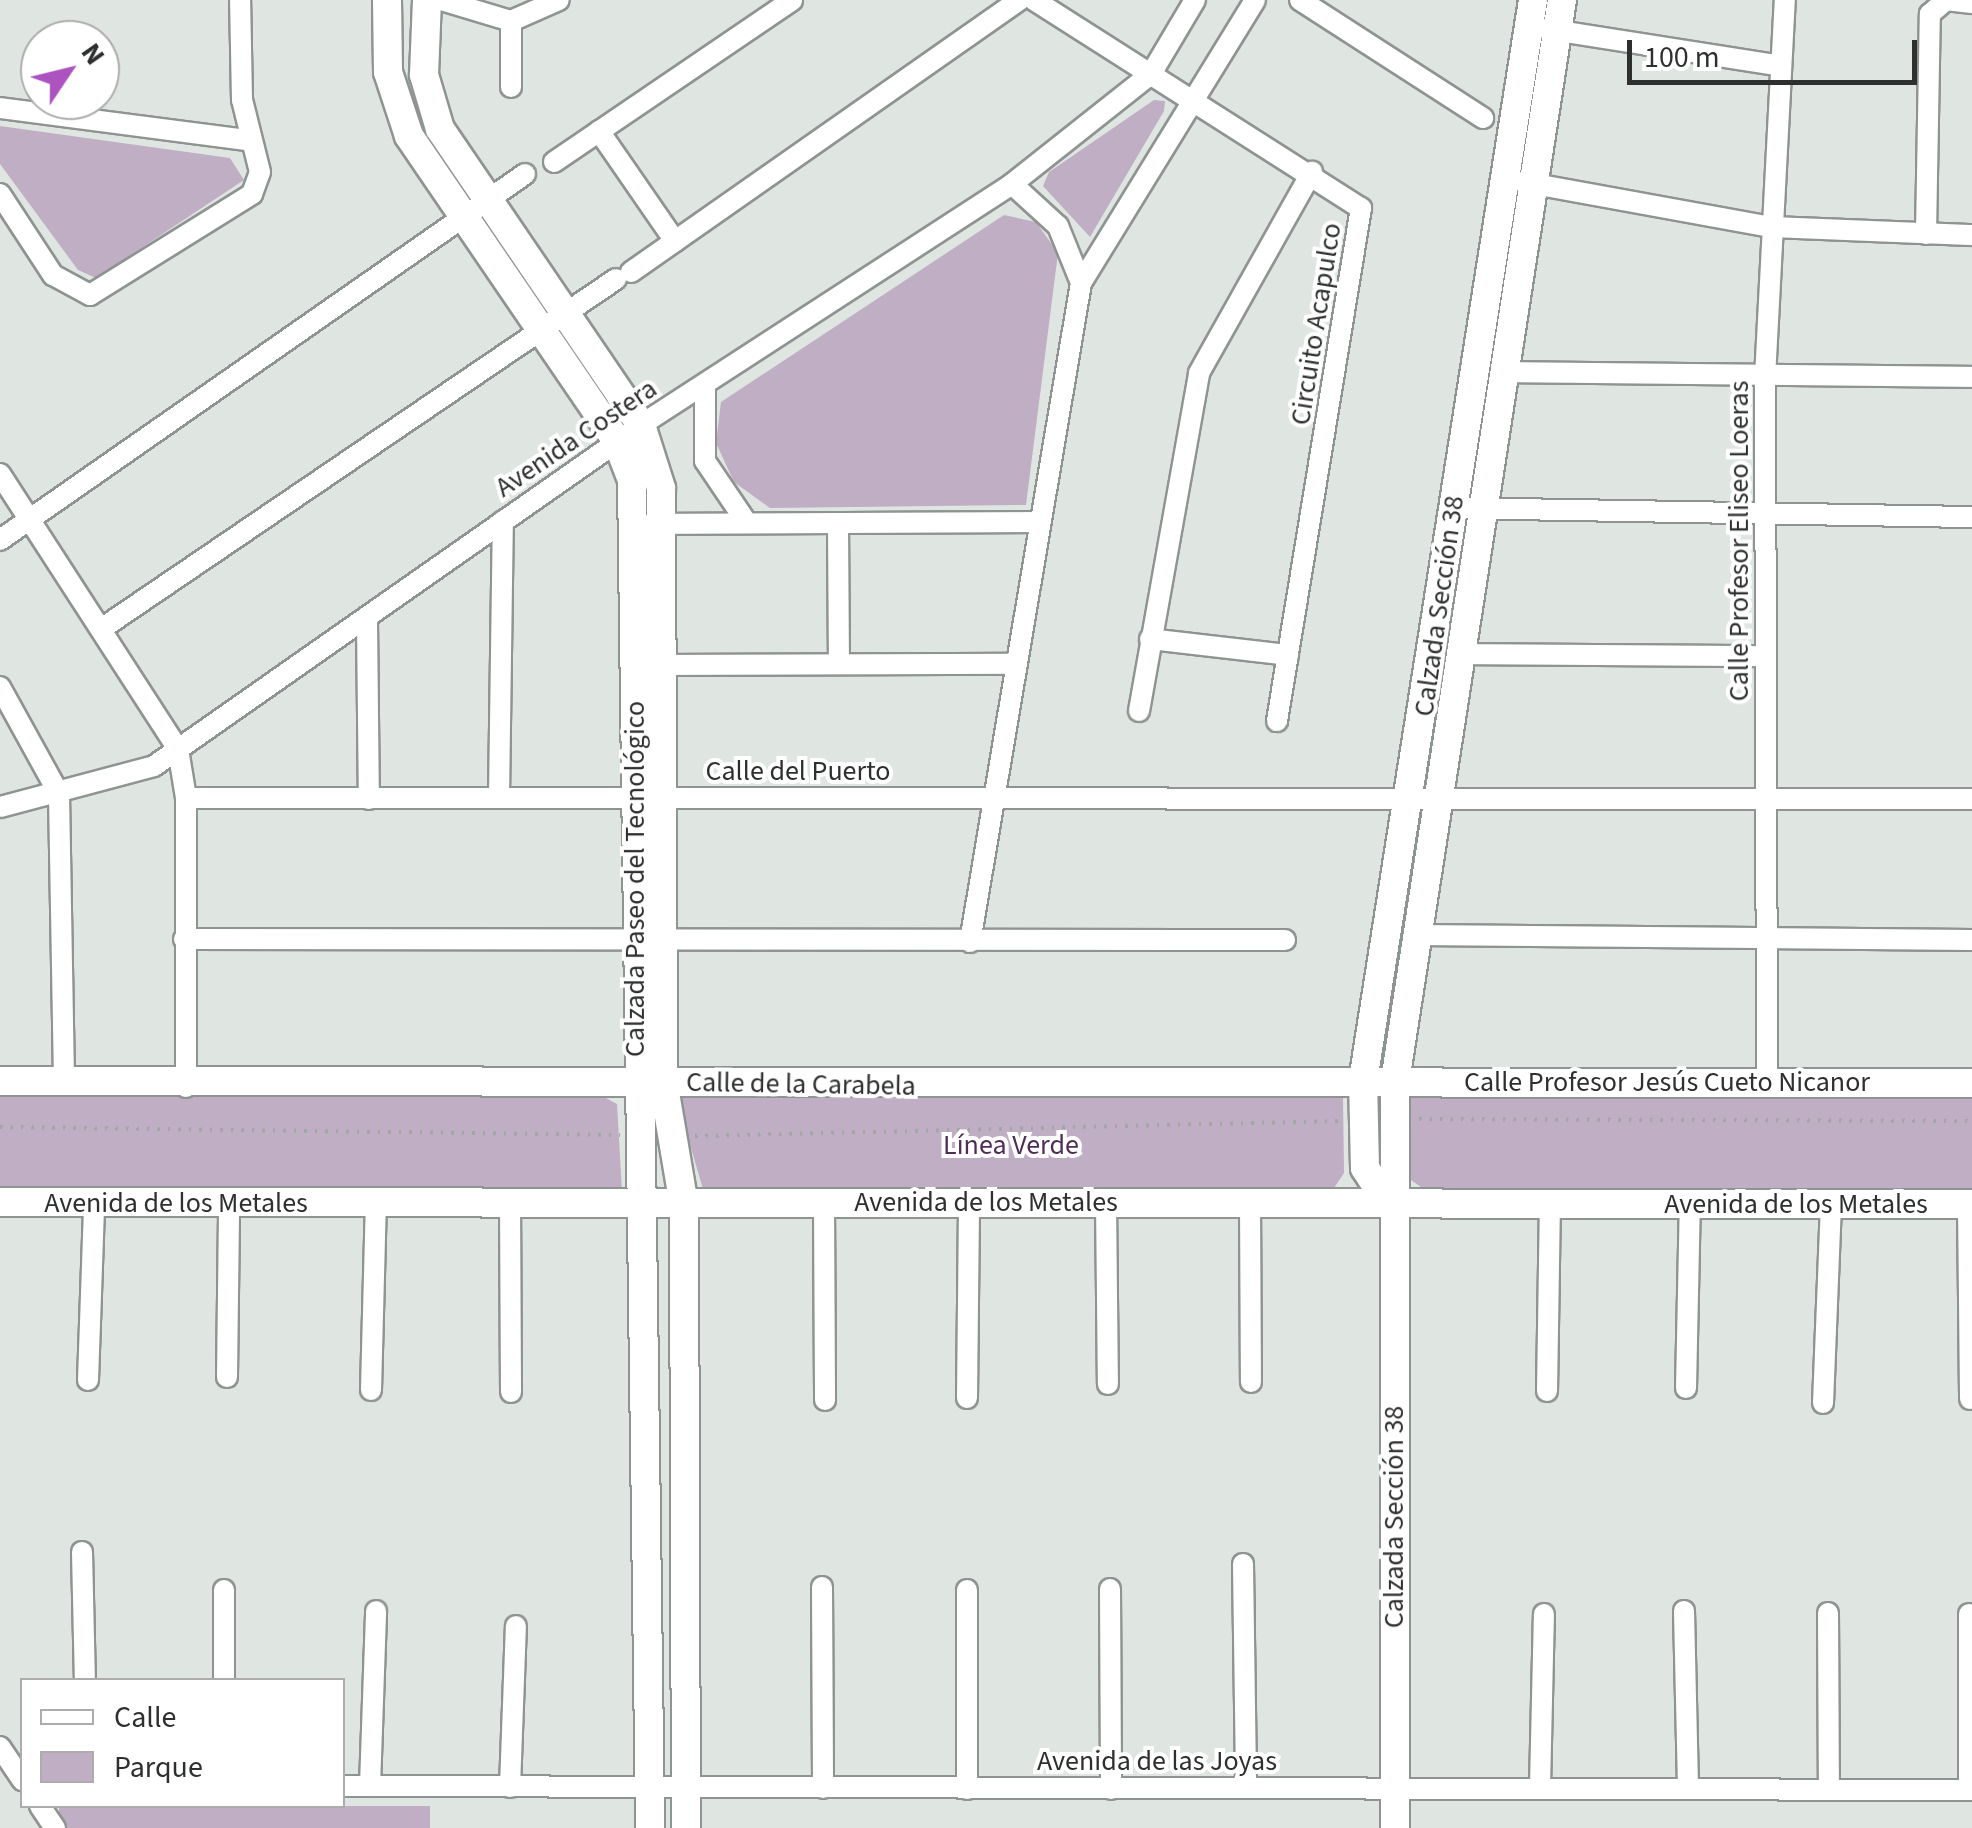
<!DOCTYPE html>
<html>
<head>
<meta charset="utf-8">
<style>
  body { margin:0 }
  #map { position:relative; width:1972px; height:1828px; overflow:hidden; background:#dfe6e2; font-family:"Source Sans 3",sans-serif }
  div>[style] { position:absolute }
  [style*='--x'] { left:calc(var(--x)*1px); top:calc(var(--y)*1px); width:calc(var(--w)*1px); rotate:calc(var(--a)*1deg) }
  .green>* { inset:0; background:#c0aec4; transform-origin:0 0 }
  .path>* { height:4px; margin-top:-2px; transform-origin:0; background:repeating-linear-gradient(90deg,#a2a7a4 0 2.5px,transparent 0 10.5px) }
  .roads { filter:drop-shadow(2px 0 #8e9491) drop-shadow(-2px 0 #8e9491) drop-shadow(0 2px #8e9491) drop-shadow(0 -2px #8e9491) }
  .street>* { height:20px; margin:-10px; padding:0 10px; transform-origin:10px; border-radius:10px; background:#fff }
  .secondary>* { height:28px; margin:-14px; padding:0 14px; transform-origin:14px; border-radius:14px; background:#fff }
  span { translate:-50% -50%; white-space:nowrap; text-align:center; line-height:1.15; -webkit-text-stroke:8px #fff; paint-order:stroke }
  .street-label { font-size:28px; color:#2d302e }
  .park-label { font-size:28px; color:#4f2d57 }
  .legend { position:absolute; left:20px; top:1678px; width:325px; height:130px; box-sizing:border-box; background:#fff; border:2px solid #abacab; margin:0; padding:12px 18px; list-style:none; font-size:30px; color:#2d302e }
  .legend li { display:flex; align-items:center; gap:20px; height:50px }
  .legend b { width:50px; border:2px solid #abacab }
  .north { position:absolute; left:20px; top:20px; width:100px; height:100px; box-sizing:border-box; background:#fff; border:2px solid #abacab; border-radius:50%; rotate:55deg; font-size:28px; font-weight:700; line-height:40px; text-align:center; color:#2d302e }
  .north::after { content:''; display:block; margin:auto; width:35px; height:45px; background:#ac53c0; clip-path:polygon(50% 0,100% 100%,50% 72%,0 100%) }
  .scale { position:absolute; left:1627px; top:40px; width:290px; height:45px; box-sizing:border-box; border:5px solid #2d302e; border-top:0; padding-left:12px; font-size:30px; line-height:35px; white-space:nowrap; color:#2d302e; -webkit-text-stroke:8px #fff; paint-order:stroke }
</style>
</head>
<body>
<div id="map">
  <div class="green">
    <div style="clip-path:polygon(1154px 100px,1165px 101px,1164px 111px,1090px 237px,1043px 186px,1049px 172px)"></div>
    <div style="clip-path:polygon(0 126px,230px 158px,244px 180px,96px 278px,78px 270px,0 164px)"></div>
    <div style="clip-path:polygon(1004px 215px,1036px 222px,1058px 253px,1026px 505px,770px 508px,734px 482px,716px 443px,721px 402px)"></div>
    <div style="clip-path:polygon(1402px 1087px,1972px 1090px,1972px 1195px,1431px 1194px,1408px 1178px)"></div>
    <div style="clip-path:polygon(675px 1093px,1343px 1095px,1344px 1173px,1332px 1191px,705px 1196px)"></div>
    <div style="clip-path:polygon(0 1094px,604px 1097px,617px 1104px,622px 1192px,0 1189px)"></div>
    <div style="left:59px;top:1806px;width:371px;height:27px"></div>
  </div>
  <div class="path">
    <div style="--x:1419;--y:1119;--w:553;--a:0.21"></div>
    <div style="--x:0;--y:1127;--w:620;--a:0.74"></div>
    <div style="--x:695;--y:1136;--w:645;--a:-1.33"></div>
  </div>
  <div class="roads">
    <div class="street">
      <div style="--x:441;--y:0;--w:73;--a:16.7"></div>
      <div style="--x:511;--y:21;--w:52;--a:-23.6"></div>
      <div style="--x:1034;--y:0;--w:388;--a:32.5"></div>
      <div style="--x:1361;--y:208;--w:520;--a:99.3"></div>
      <div style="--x:1300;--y:0;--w:218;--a:32.8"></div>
      <div style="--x:1546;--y:29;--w:233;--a:8.9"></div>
      <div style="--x:511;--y:87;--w:66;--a:-90"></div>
      <div style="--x:0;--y:108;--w:250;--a:7.4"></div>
      <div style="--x:599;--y:131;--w:134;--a:55.4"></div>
      <div style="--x:554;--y:162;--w:288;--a:-34.2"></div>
      <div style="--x:1523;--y:182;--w:251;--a:10.3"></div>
      <div style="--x:1770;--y:227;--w:202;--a:2.3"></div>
      <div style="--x:1012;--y:184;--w:62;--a:42.4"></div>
      <div style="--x:1058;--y:226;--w:61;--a:68"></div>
      <div style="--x:0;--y:194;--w:97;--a:56.8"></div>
      <div style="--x:53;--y:275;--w:42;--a:28.4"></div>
      <div style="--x:90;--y:295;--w:191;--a:-31.9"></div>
      <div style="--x:252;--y:194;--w:23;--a:-70"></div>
      <div style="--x:260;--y:172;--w:74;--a:-104"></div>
      <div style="--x:242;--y:100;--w:100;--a:-91.1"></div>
      <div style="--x:1926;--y:234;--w:220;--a:-89"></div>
      <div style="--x:1930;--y:14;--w:21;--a:-41"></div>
      <div style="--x:1946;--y:0;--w:26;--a:7"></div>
      <div style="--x:631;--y:272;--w:475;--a:-35"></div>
      <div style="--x:1505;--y:372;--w:467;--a:0.6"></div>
      <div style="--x:705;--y:386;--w:75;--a:90"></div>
      <div style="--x:705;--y:461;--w:75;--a:55.9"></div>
      <div style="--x:0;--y:474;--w:328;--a:57.1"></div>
      <div style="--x:178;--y:749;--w:50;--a:80.7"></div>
      <div style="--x:186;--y:798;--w:289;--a:90"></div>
      <div style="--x:1454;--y:508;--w:518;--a:1"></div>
      <div style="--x:651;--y:524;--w:383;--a:-0.3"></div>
      <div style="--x:838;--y:525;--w:137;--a:89.6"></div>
      <div style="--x:0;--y:540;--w:640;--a:-34.88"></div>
      <div style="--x:367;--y:620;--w:179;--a:89.4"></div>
      <div style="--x:104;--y:627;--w:619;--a:-34.2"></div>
      <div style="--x:1150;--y:639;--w:139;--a:6.6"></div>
      <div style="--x:1460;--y:654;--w:306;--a:0.4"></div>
      <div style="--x:663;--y:665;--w:352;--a:-0.2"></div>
      <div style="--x:0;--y:687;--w:122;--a:61.1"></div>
      <div style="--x:59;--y:794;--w:288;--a:89"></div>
      <div style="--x:1139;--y:711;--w:343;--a:-79.9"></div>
      <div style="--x:1199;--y:373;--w:231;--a:-60.7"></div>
      <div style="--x:499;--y:797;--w:276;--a:-89.2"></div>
      <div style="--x:186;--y:798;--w:1786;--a:0.03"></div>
      <div style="--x:0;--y:807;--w:159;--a:-14.9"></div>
      <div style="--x:154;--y:766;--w:595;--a:-35"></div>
      <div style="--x:641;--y:425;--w:442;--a:-33"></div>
      <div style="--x:1012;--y:184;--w:177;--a:-38.4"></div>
      <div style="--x:1151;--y:74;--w:86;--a:-59.3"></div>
      <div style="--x:1416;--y:935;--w:556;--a:0.52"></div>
      <div style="--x:184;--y:939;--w:1101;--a:0.05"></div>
      <div style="--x:970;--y:942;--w:668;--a:-80.44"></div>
      <div style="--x:1081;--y:283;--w:332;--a:-58.4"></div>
      <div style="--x:1767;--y:1083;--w:705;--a:-90.16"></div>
      <div style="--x:1765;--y:378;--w:379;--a:-87"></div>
      <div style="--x:510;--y:1200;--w:192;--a:89.7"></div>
      <div style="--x:1106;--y:1201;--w:183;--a:89.4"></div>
      <div style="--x:1250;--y:1201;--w:181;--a:89.7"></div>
      <div style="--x:824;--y:1203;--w:197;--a:89.7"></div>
      <div style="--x:1968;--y:1204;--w:195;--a:89.4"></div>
      <div style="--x:227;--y:1377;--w:173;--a:-89.3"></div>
      <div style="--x:88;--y:1380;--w:176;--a:-88"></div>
      <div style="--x:1686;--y:1388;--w:185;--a:-88.8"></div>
      <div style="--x:371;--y:1390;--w:188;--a:-88.5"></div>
      <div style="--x:1547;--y:1391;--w:187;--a:-89.1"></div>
      <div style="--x:967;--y:1398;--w:196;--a:-89.4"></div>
      <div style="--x:1823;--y:1403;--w:199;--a:-87.7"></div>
      <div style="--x:82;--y:1552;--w:128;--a:88.7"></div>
      <div style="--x:1243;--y:1564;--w:224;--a:89.2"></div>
      <div style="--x:822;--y:1587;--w:201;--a:89.7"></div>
      <div style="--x:1110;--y:1589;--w:200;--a:89.7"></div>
      <div style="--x:224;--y:1590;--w:90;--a:90"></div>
      <div style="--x:1684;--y:1611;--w:177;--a:88.7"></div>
      <div style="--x:1828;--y:1613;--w:176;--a:89.7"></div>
      <div style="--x:0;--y:1747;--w:40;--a:56"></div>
      <div style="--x:342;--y:1786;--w:1630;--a:0.14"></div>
      <div style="--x:370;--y:1786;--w:175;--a:-88"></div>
      <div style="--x:510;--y:1787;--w:161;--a:-87.9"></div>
      <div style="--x:1540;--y:1787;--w:173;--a:-88.7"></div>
      <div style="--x:967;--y:1789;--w:199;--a:-90"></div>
      <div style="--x:1969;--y:1790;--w:176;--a:-90"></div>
      <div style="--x:40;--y:1806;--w:27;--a:56"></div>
    </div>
    <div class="secondary">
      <div style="--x:387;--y:0;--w:72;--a:89.2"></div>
      <div style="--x:388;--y:72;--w:67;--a:71.8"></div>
      <div style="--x:409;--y:136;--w:369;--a:55.7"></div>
      <div style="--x:617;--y:441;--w:42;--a:69"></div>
      <div style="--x:632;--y:480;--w:1348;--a:89.23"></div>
      <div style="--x:427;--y:0;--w:75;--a:92.3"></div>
      <div style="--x:424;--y:75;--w:56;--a:73.5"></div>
      <div style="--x:440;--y:129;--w:358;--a:55.8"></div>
      <div style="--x:641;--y:425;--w:66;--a:72.4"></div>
      <div style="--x:661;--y:488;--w:593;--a:89.81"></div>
      <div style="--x:663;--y:1081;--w:126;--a:80.4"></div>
      <div style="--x:684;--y:1205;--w:623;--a:89.82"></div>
      <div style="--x:0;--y:1081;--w:1972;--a:0.06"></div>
      <div style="--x:0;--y:1202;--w:1972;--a:0.06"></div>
      <div style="--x:1389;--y:1205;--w:44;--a:-123"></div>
      <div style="--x:1365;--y:1168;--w:87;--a:-91.3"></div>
      <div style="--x:1363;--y:1081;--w:1094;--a:-81.06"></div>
      <div style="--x:1395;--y:1828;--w:747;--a:-90"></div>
      <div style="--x:1395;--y:1081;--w:1094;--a:-81.22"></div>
    </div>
  </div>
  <div class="street-label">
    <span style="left:1316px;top:324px;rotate:-81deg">Circuito Acapulco</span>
    <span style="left:576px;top:438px;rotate:-34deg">Avenida Costera</span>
    <span style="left:1739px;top:541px;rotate:-90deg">Calle Profesor Eliseo Loeras</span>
    <span style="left:1439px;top:606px;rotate:-82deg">Calzada Sección 38</span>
    <span style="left:798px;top:771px">Calle del Puerto</span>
    <span style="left:635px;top:879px;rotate:-90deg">Calzada Paseo del Tecnológico</span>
    <span style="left:1667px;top:1082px">Calle Profesor Jesús Cueto Nicanor</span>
    <span style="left:801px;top:1084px;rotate:1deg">Calle de la Carabela</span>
    <span style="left:986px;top:1202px">Avenida de los Metales</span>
    <span style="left:176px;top:1203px">Avenida de los Metales</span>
    <span style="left:1796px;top:1204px">Avenida de los Metales</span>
    <span style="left:1394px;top:1517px;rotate:-90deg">Calzada Sección 38</span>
    <span style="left:1157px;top:1761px">Avenida de las Joyas</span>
  </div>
  <div class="park-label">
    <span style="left:1011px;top:1145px">Línea Verde</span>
  </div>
  <ul class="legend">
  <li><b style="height:12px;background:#fff"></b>Calle</li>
  <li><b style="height:28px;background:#c0aec4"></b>Parque</li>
  </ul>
  <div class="north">N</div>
  <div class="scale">100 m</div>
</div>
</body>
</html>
